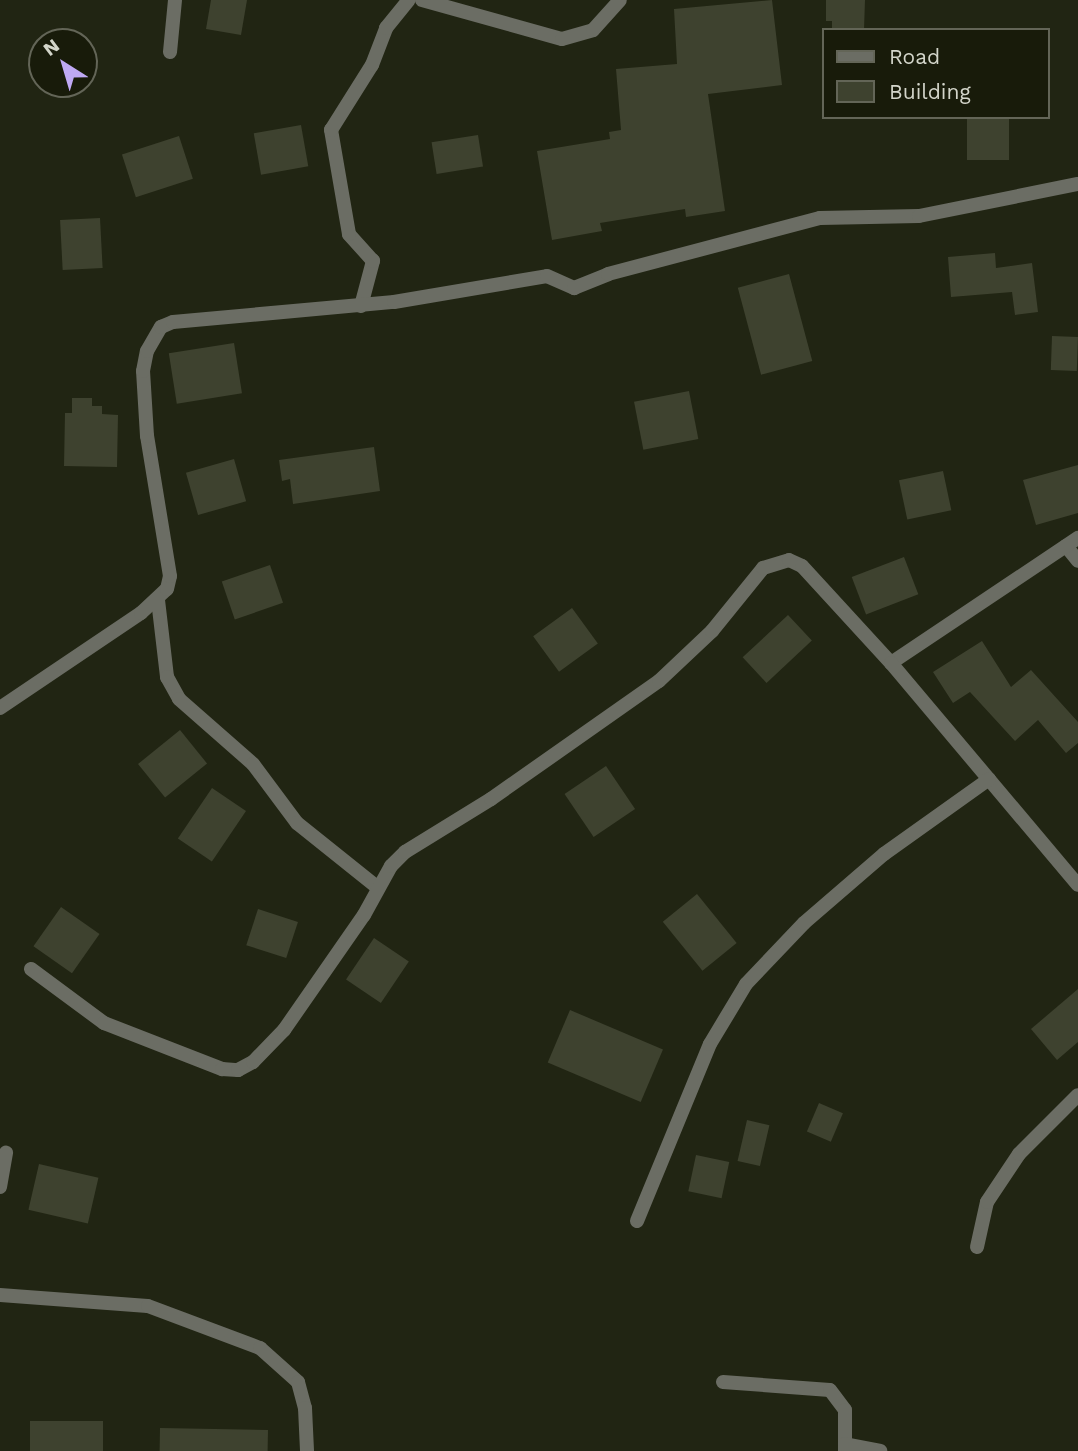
<!DOCTYPE html>
<html>
<head>
<meta charset="utf-8">
<style>
  body { margin:0 }
  #map { position:relative; width:1078px; height:1451px; overflow:hidden; background:#212513; font-family:"Work Sans",sans-serif }
  div>[style] { position:absolute }
  [style*='--x'] { left:calc(var(--x)*1px); top:calc(var(--y)*1px); width:calc(var(--w)*1px); rotate:calc(var(--a)*1deg) }
  .building>* { inset:0; background:#3e422f; transform-origin:0 0 }
  .street>* { height:14px; margin:-7px; padding:0 7px; transform-origin:7px; border-radius:7px; background:#6b6d64 }
  span { translate:-50% -50%; white-space:nowrap; text-align:center; line-height:1.15; -webkit-text-stroke:6px #181b0a; paint-order:stroke }
  .legend { position:absolute; left:822px; top:28px; width:228px; height:91px; box-sizing:border-box; background:#181b0a; border:2px solid #636557; margin:0; padding:9px 12px; list-style:none; font-size:21px; color:#d3d5ca }
  .legend li { display:flex; align-items:center; gap:14px; height:35px }
  .legend b { width:35px; border:2px solid #636557 }
  .north { position:absolute; left:28px; top:28px; width:70px; height:70px; box-sizing:border-box; background:#181b0a; border:2px solid #636557; border-radius:50%; rotate:323deg; font-size:19px; font-weight:700; line-height:28px; text-align:center; color:#d3d5ca }
  .north::after { content:''; display:block; margin:auto; width:24px; height:32px; background:#bfa9f4; clip-path:polygon(50% 0,100% 100%,50% 72%,0 100%) }
</style>
</head>
<body>
<div id="map">
  <div class="building">
    <div style="clip-path:polygon(211px 0,247px 0,241px 35px,206px 29px)"></div>
    <div style="clip-path:polygon(772px 0,782px 85px,708px 94px,725px 211px,686px 217px,685px 209px,600px 223px,602px 231px,552px 240px,537px 151px,610px 139px,609px 132px,621px 130px,616px 69px,677px 64px,674px 9px)"></div>
    <div style="clip-path:polygon(826px 0,865px 0,864px 30px,832px 30px,832px 21px,826px 21px)"></div>
    <div style="left:967px;top:117px;width:42px;height:43px"></div>
    <div style="left:301px;top:125px;width:42px;height:48px;rotate:80deg"></div>
    <div style="left:478px;top:135px;width:32px;height:47px;rotate:81deg"></div>
    <div style="left:179px;top:136px;width:45px;height:60px;rotate:72deg"></div>
    <div style="left:100px;top:218px;width:50px;height:40px;rotate:87deg"></div>
    <div style="clip-path:polygon(995px 253px,996px 268px,1032px 263px,1038px 312px,1015px 315px,1012px 292px,951px 297px,948px 257px)"></div>
    <div style="left:789px;top:274px;width:90px;height:53px;rotate:75deg"></div>
    <div style="left:1052px;top:336px;width:26px;height:34px;rotate:2deg"></div>
    <div style="left:234px;top:343px;width:51px;height:66px;rotate:81deg"></div>
    <div style="left:689px;top:391px;width:49px;height:56px;rotate:79deg"></div>
    <div style="clip-path:polygon(72px 398px,92px 398px,92px 406px,102px 406px,102px 414px,118px 415px,117px 467px,64px 466px,65px 413px,72px 413px)"></div>
    <div style="clip-path:polygon(374px 447px,380px 491px,293px 504px,290px 479px,282px 481px,279px 460px)"></div>
    <div style="left:234px;top:459px;width:44px;height:50px;rotate:74deg"></div>
    <div style="clip-path:polygon(1078px 465px,1078px 513px,1036px 525px,1023px 480px)"></div>
    <div style="left:943px;top:471px;width:40px;height:45px;rotate:78deg"></div>
    <div style="left:904px;top:557px;width:40px;height:56px;rotate:69deg"></div>
    <div style="left:270px;top:565px;width:40px;height:51px;rotate:71deg"></div>
    <div style="left:572px;top:608px;width:44px;height:48px;rotate:54deg"></div>
    <div style="left:788px;top:615px;width:35px;height:62px;rotate:47deg"></div>
    <div style="clip-path:polygon(982px 641px,1011px 687px,1031px 670px,1078px 722px,1078px 743px,1066px 753px,1038px 720px,1015px 741px,970px 692px,953px 703px,933px 672px)"></div>
    <div style="left:180px;top:730px;width:43px;height:54px;rotate:51deg"></div>
    <div style="left:606px;top:766px;width:52px;height:50px;rotate:56deg"></div>
    <div style="left:212px;top:788px;width:41px;height:61px;rotate:34deg"></div>
    <div style="left:697px;top:894px;width:63px;height:44px;rotate:51deg"></div>
    <div style="left:61px;top:907px;width:47px;height:48px;rotate:35deg"></div>
    <div style="left:258px;top:909px;width:42px;height:38px;rotate:18deg"></div>
    <div style="left:374px;top:938px;width:42px;height:50px;rotate:34deg"></div>
    <div style="clip-path:polygon(1078px 989px,1078px 1042px,1057px 1060px,1031px 1029px)"></div>
    <div style="left:570px;top:1010px;width:101px;height:57px;rotate:23deg"></div>
    <div style="left:819px;top:1103px;width:26px;height:31px;rotate:23deg"></div>
    <div style="left:747px;top:1120px;width:23px;height:42px;rotate:13deg"></div>
    <div style="left:696px;top:1155px;width:34px;height:37px;rotate:12deg"></div>
    <div style="left:39px;top:1164px;width:61px;height:47px;rotate:13deg"></div>
    <div style="left:103px;top:1421px;width:30px;height:73px;rotate:90deg"></div>
    <div style="left:160px;top:1428px;width:108px;height:23px;rotate:1deg"></div>
  </div>
  <div class="street">
    <div style="--x:422;--y:0;--w:145;--a:15.6"></div>
    <div style="--x:562;--y:39;--w:32;--a:-16"></div>
    <div style="--x:593;--y:30;--w:40;--a:-48"></div>
    <div style="--x:170;--y:52;--w:52;--a:-84.5"></div>
    <div style="--x:361;--y:306;--w:47;--a:-75.1"></div>
    <div style="--x:373;--y:261;--w:36;--a:-132"></div>
    <div style="--x:349;--y:234;--w:106;--a:-99.8"></div>
    <div style="--x:331;--y:130;--w:77;--a:-57.8"></div>
    <div style="--x:372;--y:65;--w:40;--a:-69"></div>
    <div style="--x:386;--y:28;--w:36;--a:-51"></div>
    <div style="--x:1066;--y:546;--w:19;--a:51"></div>
    <div style="--x:158;--y:600;--w:78;--a:83.3"></div>
    <div style="--x:167;--y:677;--w:25;--a:61"></div>
    <div style="--x:179;--y:699;--w:98;--a:41.3"></div>
    <div style="--x:253;--y:764;--w:74;--a:53.3"></div>
    <div style="--x:297;--y:823;--w:104;--a:38.7"></div>
    <div style="--x:891;--y:663;--w:225;--a:-33.8"></div>
    <div style="--x:0;--y:708;--w:170;--a:-34"></div>
    <div style="--x:141;--y:613;--w:35;--a:-43"></div>
    <div style="--x:167;--y:589;--w:13;--a:-77"></div>
    <div style="--x:170;--y:576;--w:142;--a:-99.3"></div>
    <div style="--x:147;--y:436;--w:65;--a:-93.5"></div>
    <div style="--x:143;--y:371;--w:20;--a:-79"></div>
    <div style="--x:147;--y:351;--w:28;--a:-60"></div>
    <div style="--x:161;--y:327;--w:13;--a:-23"></div>
    <div style="--x:173;--y:322;--w:222;--a:-5.2"></div>
    <div style="--x:394;--y:302;--w:155;--a:-9.6"></div>
    <div style="--x:547;--y:276;--w:30;--a:24"></div>
    <div style="--x:574;--y:288;--w:37;--a:-22"></div>
    <div style="--x:608;--y:274;--w:219;--a:-14.8"></div>
    <div style="--x:820;--y:218;--w:99;--a:-1.2"></div>
    <div style="--x:919;--y:216;--w:162;--a:-11.4"></div>
    <div style="--x:31;--y:969;--w:91;--a:36.5"></div>
    <div style="--x:104;--y:1023;--w:127;--a:21.3"></div>
    <div style="--x:222;--y:1069;--w:16;--a:4"></div>
    <div style="--x:238;--y:1070;--w:17;--a:-28"></div>
    <div style="--x:253;--y:1062;--w:45;--a:-45.9"></div>
    <div style="--x:284;--y:1030;--w:140;--a:-55.2"></div>
    <div style="--x:364;--y:915;--w:56;--a:-61.1"></div>
    <div style="--x:391;--y:866;--w:20;--a:-45"></div>
    <div style="--x:405;--y:852;--w:101;--a:-31.6"></div>
    <div style="--x:491;--y:799;--w:205;--a:-35.1"></div>
    <div style="--x:659;--y:681;--w:73;--a:-43.3"></div>
    <div style="--x:712;--y:631;--w:81;--a:-51"></div>
    <div style="--x:763;--y:568;--w:27;--a:-17"></div>
    <div style="--x:789;--y:560;--w:14;--a:25"></div>
    <div style="--x:802;--y:566;--w:132;--a:47.5"></div>
    <div style="--x:891;--y:663;--w:290;--a:49.9"></div>
    <div style="--x:0;--y:1187;--w:35;--a:-80"></div>
    <div style="--x:637;--y:1221;--w:191;--a:-67.6"></div>
    <div style="--x:710;--y:1044;--w:70;--a:-59"></div>
    <div style="--x:746;--y:984;--w:84;--a:-46.4"></div>
    <div style="--x:804;--y:923;--w:106;--a:-40.8"></div>
    <div style="--x:884;--y:854;--w:129;--a:-35.5"></div>
    <div style="--x:977;--y:1247;--w:46;--a:-77.5"></div>
    <div style="--x:987;--y:1202;--w:58;--a:-56.3"></div>
    <div style="--x:1019;--y:1154;--w:83;--a:-45"></div>
    <div style="--x:0;--y:1295;--w:148;--a:4.3"></div>
    <div style="--x:148;--y:1306;--w:120;--a:20.6"></div>
    <div style="--x:260;--y:1348;--w:51;--a:41.8"></div>
    <div style="--x:298;--y:1382;--w:27;--a:75"></div>
    <div style="--x:305;--y:1408;--w:43;--a:87.3"></div>
    <div style="--x:723;--y:1382;--w:107;--a:4.3"></div>
    <div style="--x:830;--y:1390;--w:25;--a:53"></div>
    <div style="--x:845;--y:1410;--w:41;--a:90"></div>
    <div style="--x:845;--y:1444;--w:36;--a:11"></div>
  </div>
  <ul class="legend">
  <li><b style="height:9px;background:#6b6d64"></b>Road</li>
  <li><b style="height:19px;background:#3e422f"></b>Building</li>
  </ul>
  <div class="north">N</div>
</div>
</body>
</html>
